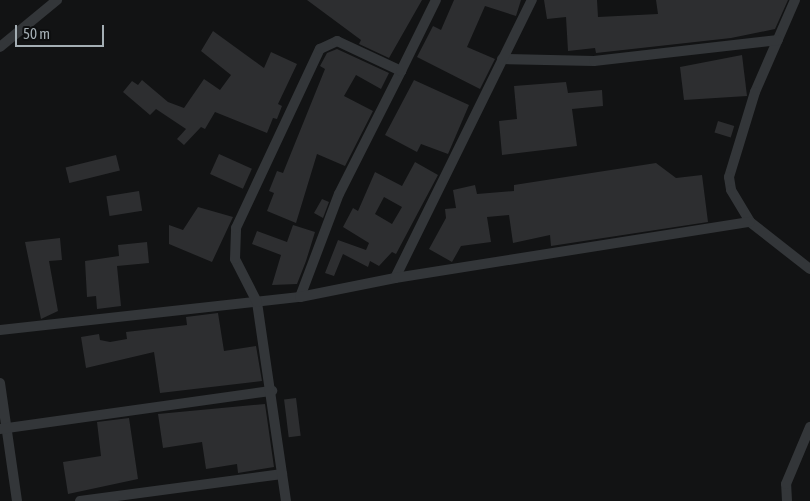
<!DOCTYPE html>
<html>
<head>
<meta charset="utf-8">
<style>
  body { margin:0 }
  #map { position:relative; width:810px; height:501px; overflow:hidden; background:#121314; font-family:"Asap Condensed",sans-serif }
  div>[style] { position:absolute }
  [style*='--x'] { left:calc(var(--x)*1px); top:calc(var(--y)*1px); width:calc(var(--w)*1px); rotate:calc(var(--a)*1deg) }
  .building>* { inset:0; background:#2d2e30; transform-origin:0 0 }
  .minor>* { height:10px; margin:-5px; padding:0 5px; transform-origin:5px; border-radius:5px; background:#333639 }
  span { translate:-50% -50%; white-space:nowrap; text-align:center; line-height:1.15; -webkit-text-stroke:4px #0d0e0f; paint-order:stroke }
  .scale { position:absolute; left:15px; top:25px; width:89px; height:22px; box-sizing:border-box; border:2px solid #a4aeb4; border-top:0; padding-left:6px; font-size:15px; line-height:18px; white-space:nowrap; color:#a4aeb4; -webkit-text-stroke:4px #0d0e0f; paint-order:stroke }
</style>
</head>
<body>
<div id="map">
  <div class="building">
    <div style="clip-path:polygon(307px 0,422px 0,389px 58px,359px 44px,361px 40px)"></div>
    <div style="clip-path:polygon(454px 0,521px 0,516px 16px,485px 6px,467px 47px,495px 59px,480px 89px,417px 57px,433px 26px,441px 30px)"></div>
    <div style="clip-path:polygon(544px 0,597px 0,598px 17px,658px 14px,656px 0,788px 0,775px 29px,731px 38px,596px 53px,595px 48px,568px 51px,566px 17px,547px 19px)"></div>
    <div style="clip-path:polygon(213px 31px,264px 68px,271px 52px,297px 64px,278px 104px,282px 106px,277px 119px,273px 118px,267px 133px,215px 112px,205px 129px,201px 127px,184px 145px,177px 139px,186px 129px,156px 109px,150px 115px,123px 92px,132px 81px,138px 85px,142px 80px,168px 102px,184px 108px,204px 79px,220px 90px,231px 75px,201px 51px)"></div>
    <div style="clip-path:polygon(337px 49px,389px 73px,381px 89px,356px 75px,344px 96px,373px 111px,345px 166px,317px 154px,296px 223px,267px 211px,274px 193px,269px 191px,277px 171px,283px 173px,325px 69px,320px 66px,327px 53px)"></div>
    <div style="clip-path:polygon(742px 55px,747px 96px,684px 100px,680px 67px)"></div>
    <div style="clip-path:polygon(414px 80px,469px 105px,448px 154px,421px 144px,417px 152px,385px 135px)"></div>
    <div style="clip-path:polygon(566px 82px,568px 93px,602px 90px,603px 106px,572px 109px,577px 146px,502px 155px,499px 121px,517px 119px,514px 86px)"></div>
    <div style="left:718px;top:121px;width:17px;height:12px;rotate:17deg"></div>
    <div style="left:219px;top:154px;width:36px;height:22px;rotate:24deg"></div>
    <div style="left:116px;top:155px;width:16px;height:52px;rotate:76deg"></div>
    <div style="clip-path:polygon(evenodd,415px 162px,438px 175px,396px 254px,392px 252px,379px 266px,370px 261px,368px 267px,343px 254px,334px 276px,325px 273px,338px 240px,366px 250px,369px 243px,343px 227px,353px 208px,358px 211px,375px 172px,402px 186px,415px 162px,384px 197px,402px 207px,392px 224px,375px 214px,384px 197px)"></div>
    <div style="clip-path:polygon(656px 163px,676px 178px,702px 175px,708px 222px,551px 246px,550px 235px,513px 243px,509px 215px,487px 217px,491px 242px,461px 246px,452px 262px,429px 249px,446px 218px,445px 209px,456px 208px,453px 190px,475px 185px,477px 194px,514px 191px,514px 185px)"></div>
    <div style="left:139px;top:191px;width:20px;height:33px;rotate:81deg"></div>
    <div style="clip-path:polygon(322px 199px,329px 202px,323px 218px,314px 213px)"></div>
    <div style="clip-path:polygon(198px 207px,233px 217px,212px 262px,169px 244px,169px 225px,183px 230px)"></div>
    <div style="clip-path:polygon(293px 225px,315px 232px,306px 261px,297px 284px,272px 285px,281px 255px,252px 244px,257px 231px,287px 242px)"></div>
    <div style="clip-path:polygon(60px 238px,62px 260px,49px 261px,58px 311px,41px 319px,25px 242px)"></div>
    <div style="clip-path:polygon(147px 242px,149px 263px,117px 266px,121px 306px,97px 309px,96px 296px,87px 297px,85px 261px,119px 256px,118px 245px)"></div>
    <div style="clip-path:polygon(218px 313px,224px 351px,256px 346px,262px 381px,160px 393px,154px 352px,86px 368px,81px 337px,99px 334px,100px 340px,110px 342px,127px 339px,126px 332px,187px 325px,186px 317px)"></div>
    <div style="left:296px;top:398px;width:38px;height:12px;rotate:83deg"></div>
    <div style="clip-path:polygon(265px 404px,274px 467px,238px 473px,237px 464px,206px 469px,202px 442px,163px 448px,158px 414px)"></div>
    <div style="clip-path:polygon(129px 418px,138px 479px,68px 494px,63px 462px,101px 456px,97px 422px)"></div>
  </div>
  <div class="minor">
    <div style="--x:795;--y:0;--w:100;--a:113.5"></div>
    <div style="--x:755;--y:92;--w:89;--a:107"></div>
    <div style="--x:729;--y:177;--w:13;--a:81"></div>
    <div style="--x:731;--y:190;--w:37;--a:59"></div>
    <div style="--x:750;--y:222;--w:76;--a:38.1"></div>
    <div style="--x:0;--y:47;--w:74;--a:-39.5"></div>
    <div style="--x:502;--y:59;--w:92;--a:1.2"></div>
    <div style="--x:594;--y:61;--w:185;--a:-6.5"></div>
    <div style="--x:395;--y:278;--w:310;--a:-63.8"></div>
    <div style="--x:300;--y:297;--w:110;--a:-69.3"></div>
    <div style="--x:339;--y:194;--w:138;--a:-63.2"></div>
    <div style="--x:0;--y:330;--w:302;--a:-6.3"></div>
    <div style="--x:300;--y:297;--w:97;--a:-11.3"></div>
    <div style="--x:395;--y:278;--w:359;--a:-9"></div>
    <div style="--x:0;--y:383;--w:119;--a:81.8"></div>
    <div style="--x:0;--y:429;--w:275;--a:-8"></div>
    <div style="--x:80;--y:501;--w:204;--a:-7.6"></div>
    <div style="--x:286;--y:501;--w:201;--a:-98.3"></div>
    <div style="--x:257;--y:302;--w:48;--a:-117.1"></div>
    <div style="--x:235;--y:259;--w:31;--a:-88"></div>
    <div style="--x:236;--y:228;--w:198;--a:-64.9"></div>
    <div style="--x:320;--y:49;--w:19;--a:-25"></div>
    <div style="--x:337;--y:41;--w:71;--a:25.1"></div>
    <div style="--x:401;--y:71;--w:79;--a:-63.8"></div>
    <div style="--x:787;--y:501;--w:17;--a:-93"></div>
    <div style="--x:786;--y:484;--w:62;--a:-67.2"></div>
  </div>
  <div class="scale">50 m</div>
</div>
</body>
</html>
